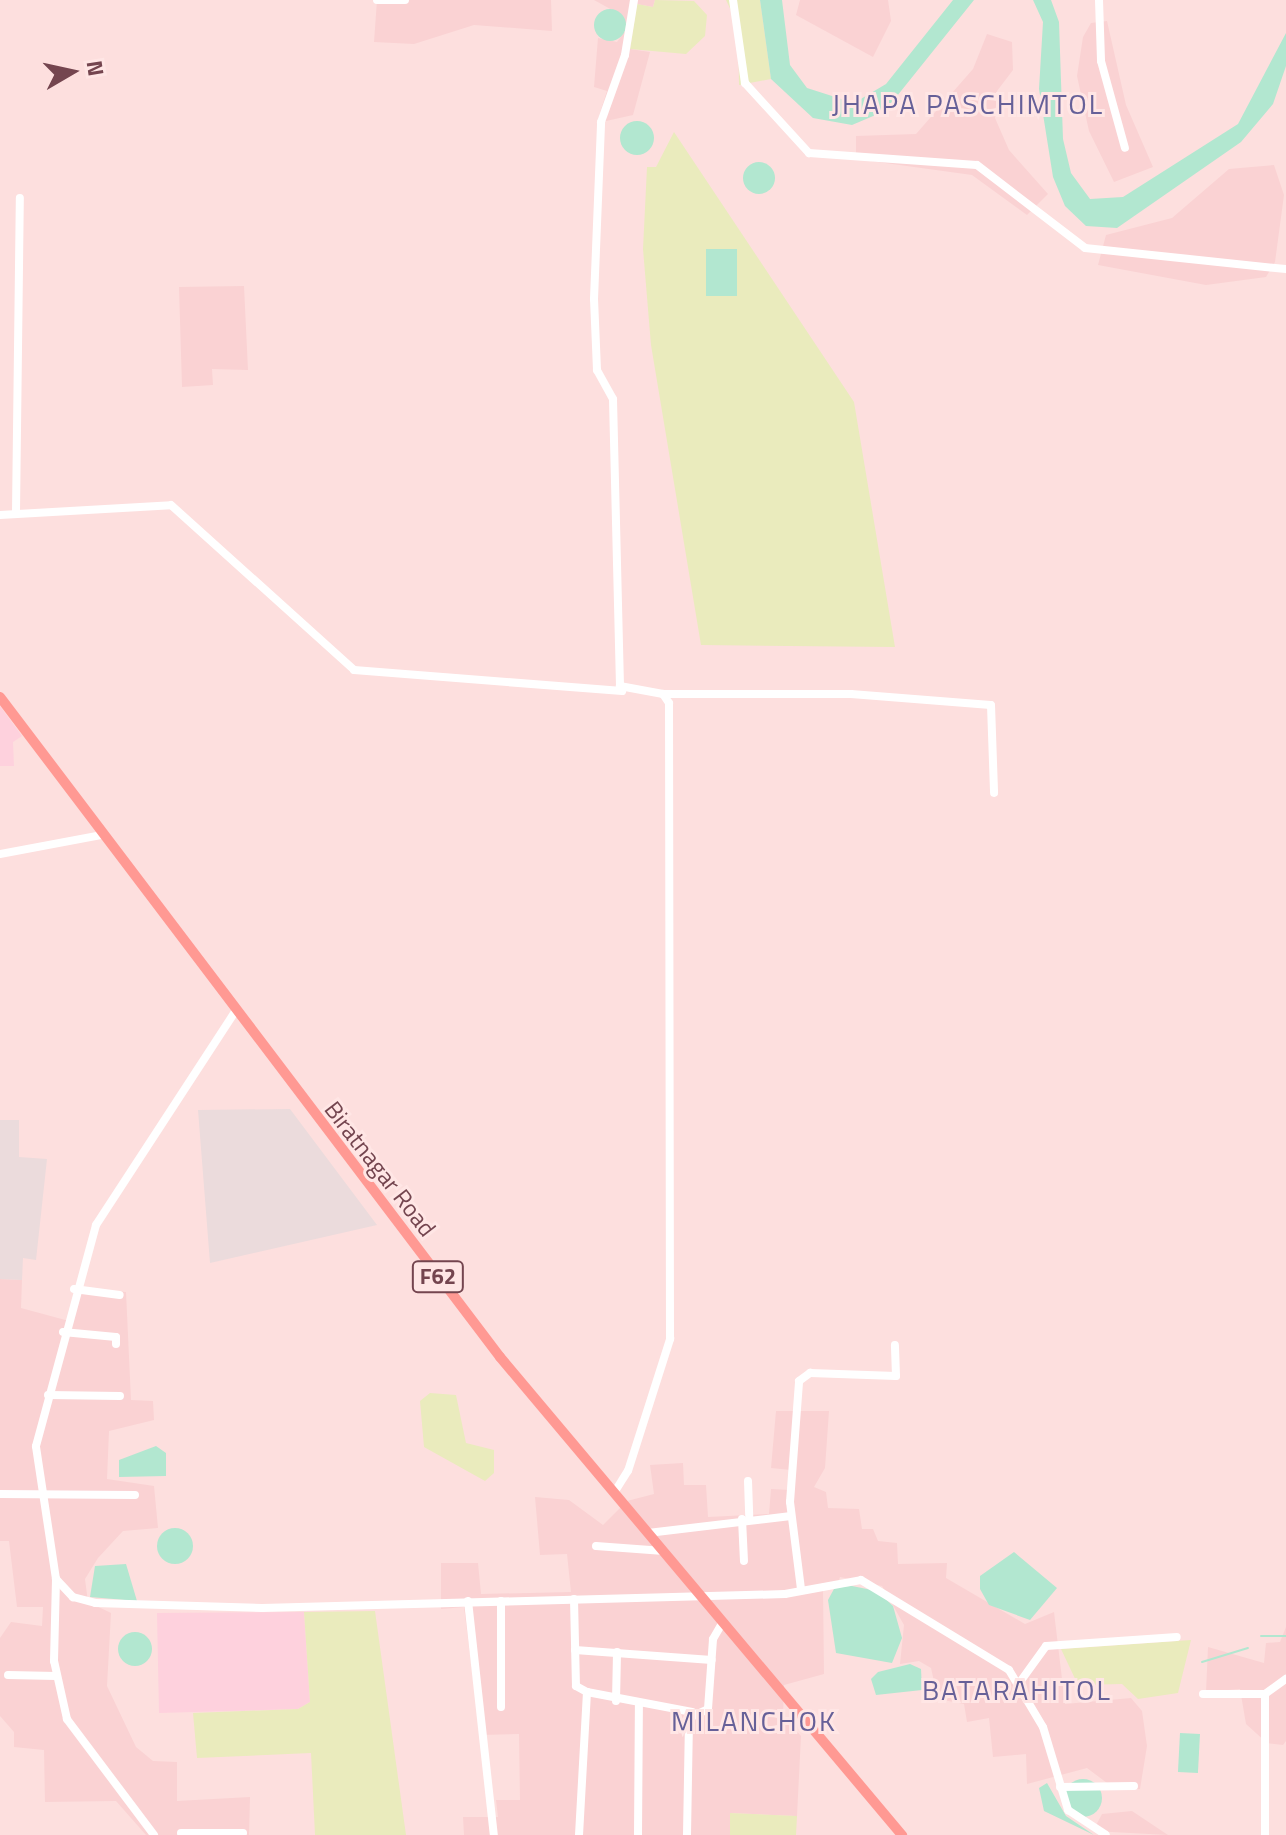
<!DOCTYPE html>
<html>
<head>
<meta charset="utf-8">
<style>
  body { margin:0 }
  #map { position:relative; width:1286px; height:1835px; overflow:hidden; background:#fddfde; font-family:"Titillium Web",sans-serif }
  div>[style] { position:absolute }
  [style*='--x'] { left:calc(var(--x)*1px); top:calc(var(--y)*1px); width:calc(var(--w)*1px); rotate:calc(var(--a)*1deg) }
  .residential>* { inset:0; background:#fad2d3 }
  .commercial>* { inset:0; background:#fed1dd }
  .industrial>* { inset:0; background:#ebdbdc }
  .green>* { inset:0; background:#eaebbd }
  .water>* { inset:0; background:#b2e7d0; transform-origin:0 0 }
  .round { border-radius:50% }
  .stream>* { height:2px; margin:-1px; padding:0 1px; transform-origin:1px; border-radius:1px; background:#b2e7d0 }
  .minor>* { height:8px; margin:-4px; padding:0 4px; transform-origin:4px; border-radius:4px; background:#fff }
  .major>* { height:10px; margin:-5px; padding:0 5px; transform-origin:5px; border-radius:5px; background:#ff9993 }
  span { translate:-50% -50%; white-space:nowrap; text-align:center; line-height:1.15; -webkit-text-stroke:6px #ffe6e5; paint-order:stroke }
  .shield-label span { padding:2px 6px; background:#ffe6e5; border:2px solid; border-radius:6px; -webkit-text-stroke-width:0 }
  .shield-label { font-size:22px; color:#74454f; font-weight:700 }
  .street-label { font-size:24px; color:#74454f }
  .quarter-label { font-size:28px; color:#666098; letter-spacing:2px }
  .north { position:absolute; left:32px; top:32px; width:80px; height:80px; -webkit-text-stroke:6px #ffe6e5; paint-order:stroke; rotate:81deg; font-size:22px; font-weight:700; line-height:32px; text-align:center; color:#74454f }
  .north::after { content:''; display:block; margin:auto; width:28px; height:36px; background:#74454f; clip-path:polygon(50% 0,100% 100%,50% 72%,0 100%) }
</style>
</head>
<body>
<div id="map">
  <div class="residential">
    <div style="clip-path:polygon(377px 0,551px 0,552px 31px,474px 25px,414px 44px,374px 42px)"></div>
    <div style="clip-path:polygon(594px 0,655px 0,653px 7px,637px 4px,630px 49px,650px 52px,633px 115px,606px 121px,598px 119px,607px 91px,594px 87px,598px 38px,617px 42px,625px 31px,614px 11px)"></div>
    <div style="clip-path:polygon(800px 0,888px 0,891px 21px,873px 57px,796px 15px)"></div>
    <div style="clip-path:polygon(1107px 21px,1126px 105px,1153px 167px,1114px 182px,1089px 131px,1077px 76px,1083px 37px,1091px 23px)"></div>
    <div style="clip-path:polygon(987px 34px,1012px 42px,1013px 70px,997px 91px,995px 118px,1009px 150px,1048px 194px,1027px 215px,972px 175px,856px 159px,856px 136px,916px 134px,973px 69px)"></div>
    <div style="clip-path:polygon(1274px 165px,1284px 195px,1275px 262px,1266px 277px,1206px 285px,1098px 265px,1106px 235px,1172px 218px,1229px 169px)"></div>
    <div style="clip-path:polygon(244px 286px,248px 370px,212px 369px,213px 385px,182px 387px,179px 287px)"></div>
    <div style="clip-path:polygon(0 1279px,22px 1280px,21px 1308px,69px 1321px,78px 1288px,126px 1292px,131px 1400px,153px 1401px,154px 1420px,109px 1431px,107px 1479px,154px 1486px,158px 1528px,123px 1531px,98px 1558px,85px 1579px,88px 1602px,111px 1613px,107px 1686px,136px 1747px,153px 1761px,177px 1762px,177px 1801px,250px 1797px,249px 1835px,146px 1835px,116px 1801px,45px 1802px,44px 1750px,14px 1747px,14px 1732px,0 1716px,0 1638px,11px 1622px,42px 1626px,43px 1607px,17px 1607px,9px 1541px,0 1541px)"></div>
    <div style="clip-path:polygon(776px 1411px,829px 1411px,825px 1468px,814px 1487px,826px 1492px,828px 1508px,859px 1509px,862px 1529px,873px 1529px,878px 1541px,897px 1543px,898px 1564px,947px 1563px,946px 1578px,1025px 1624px,1054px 1612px,1065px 1704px,1131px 1698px,1142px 1711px,1147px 1746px,1140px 1789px,1115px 1789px,1087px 1768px,1027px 1784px,1026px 1754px,993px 1757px,989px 1718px,967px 1722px,964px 1704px,938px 1699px,931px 1668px,919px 1661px,900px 1664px,904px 1625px,882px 1586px,840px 1577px,837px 1586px,823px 1589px,824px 1674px,784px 1685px,783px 1716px,801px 1736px,797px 1816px,731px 1813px,730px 1835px,464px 1835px,463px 1817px,498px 1817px,496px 1800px,520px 1800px,519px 1734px,480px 1735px,464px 1607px,441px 1609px,441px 1563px,478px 1563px,481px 1594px,571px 1592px,567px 1554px,540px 1555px,535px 1497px,569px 1500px,603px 1525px,627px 1501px,654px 1494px,650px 1465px,683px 1463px,684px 1485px,706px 1485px,708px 1517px,769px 1514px,771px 1489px,790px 1490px,791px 1470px,771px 1468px)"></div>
    <div style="clip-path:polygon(1286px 1627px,1286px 1741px,1283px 1745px,1267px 1743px,1246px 1724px,1240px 1689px,1206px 1692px,1208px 1647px,1264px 1663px,1266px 1643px,1280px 1642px)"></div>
    <div style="clip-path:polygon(1132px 1811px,1168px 1835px,1093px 1831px,1102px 1814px)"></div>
  </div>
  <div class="commercial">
    <div style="clip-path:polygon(0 706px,22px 736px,13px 742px,14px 766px,0 766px)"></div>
    <div style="clip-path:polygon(304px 1612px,310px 1702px,298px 1709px,159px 1713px,157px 1613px)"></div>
  </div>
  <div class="industrial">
    <div style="clip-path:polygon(290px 1109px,377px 1225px,210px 1263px,198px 1110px)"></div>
    <div style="clip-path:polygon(0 1120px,19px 1120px,19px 1157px,47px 1159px,36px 1260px,23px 1258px,22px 1280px,0 1279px)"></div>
  </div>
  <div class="green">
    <div style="clip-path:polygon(655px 0,694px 1px,707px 15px,705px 36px,686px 54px,630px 49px,637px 4px,653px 7px)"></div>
    <div style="clip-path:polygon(726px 0,760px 0,771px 79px,739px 85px,738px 25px)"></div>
    <div style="clip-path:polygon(674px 132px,854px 402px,895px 647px,701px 645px,651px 345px,643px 249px,647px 167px,656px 167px)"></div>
    <div style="clip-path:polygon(430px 1393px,456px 1395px,466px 1443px,494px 1450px,494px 1473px,485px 1481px,424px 1447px,420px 1401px)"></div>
    <div style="clip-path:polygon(375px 1611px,406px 1835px,315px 1835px,311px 1753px,197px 1758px,193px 1713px,298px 1709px,310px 1702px,304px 1612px)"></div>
    <div style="clip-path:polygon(1191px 1640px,1178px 1693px,1138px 1699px,1122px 1684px,1078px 1685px,1061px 1649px)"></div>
    <div style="clip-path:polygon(730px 1813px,797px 1816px,796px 1835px,730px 1835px)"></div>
  </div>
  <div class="water">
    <div style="clip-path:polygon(760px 0,782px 0,790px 65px,807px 88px,854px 103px,886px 84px,953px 0,974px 0,885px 111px,852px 125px,813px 118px,771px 79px)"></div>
    <div style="clip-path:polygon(1033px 0,1051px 0,1059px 22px,1063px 139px,1071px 173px,1090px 199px,1123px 197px,1238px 124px,1286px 33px,1286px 66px,1273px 104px,1241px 142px,1117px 228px,1086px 226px,1065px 206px,1053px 177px,1039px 89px,1043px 22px)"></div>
    <div class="round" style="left:594px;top:9px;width:32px;height:32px"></div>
    <div class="round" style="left:620px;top:121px;width:34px;height:34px"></div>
    <div class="round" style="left:743px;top:162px;width:32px;height:32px"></div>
    <div style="left:706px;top:249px;width:31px;height:47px"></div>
    <div style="clip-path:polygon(156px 1446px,166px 1453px,166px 1476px,119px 1477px,119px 1460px)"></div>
    <div class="round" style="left:157px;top:1528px;width:36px;height:36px"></div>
    <div style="clip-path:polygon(1014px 1552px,1057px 1588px,1030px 1620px,989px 1605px,980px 1589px,980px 1576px)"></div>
    <div style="clip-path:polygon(126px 1564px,137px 1601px,90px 1597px,95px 1566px)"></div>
    <div style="clip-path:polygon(852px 1586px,877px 1591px,893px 1606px,902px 1638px,892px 1663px,836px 1653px,828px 1600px,835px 1587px)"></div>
    <div class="round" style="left:118px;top:1632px;width:34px;height:34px"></div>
    <div style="clip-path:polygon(910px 1664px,921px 1669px,922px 1690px,876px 1695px,871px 1679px,878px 1672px)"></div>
    <div style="left:1180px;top:1733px;width:20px;height:39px;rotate:3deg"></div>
    <div class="round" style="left:1064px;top:1779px;width:38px;height:38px"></div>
    <div style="clip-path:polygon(1047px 1783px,1066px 1816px,1094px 1835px,1044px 1811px,1039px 1788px)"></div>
  </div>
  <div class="stream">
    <div style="--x:1261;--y:1636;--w:25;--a:0"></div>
    <div style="--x:1202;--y:1662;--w:48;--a:-16.9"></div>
  </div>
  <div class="minor">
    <div style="--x:377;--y:0;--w:28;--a:0"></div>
    <div style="--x:733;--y:0;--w:84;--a:81.8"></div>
    <div style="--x:745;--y:83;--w:95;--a:47.6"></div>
    <div style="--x:809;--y:153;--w:168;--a:4.1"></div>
    <div style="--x:977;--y:165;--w:136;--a:37.5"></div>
    <div style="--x:1085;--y:248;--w:202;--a:6"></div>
    <div style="--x:1099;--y:0;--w:61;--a:88.1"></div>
    <div style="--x:1101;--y:61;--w:90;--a:74.6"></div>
    <div style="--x:16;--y:512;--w:314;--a:-89.3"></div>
    <div style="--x:0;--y:515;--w:171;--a:-3.3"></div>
    <div style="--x:171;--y:505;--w:246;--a:42"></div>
    <div style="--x:354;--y:670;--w:269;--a:4.5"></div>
    <div style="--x:663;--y:694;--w:188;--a:0"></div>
    <div style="--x:851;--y:694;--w:140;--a:4.5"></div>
    <div style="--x:991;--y:705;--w:88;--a:88"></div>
    <div style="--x:0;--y:854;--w:104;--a:-10.6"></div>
    <div style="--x:74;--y:1289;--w:46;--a:7.4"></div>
    <div style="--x:63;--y:1332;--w:53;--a:5.4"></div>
    <div style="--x:116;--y:1337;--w:7;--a:90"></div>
    <div style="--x:48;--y:1395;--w:72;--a:0.8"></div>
    <div style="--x:748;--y:1481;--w:37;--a:88"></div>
    <div style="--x:614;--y:1493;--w:26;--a:-58"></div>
    <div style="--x:628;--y:1471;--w:139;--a:-72.3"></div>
    <div style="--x:670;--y:1339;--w:636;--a:-90.09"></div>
    <div style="--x:669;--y:703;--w:11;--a:-124"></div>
    <div style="--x:663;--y:694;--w:44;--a:-169.5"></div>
    <div style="--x:620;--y:686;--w:287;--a:-91.4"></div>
    <div style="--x:613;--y:399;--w:33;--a:-119"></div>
    <div style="--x:597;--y:370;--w:71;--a:-92.4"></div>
    <div style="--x:594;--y:299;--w:177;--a:-87.7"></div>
    <div style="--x:601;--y:122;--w:71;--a:-70.3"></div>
    <div style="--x:625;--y:55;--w:56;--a:-80.7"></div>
    <div style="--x:0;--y:1494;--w:135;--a:0.4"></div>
    <div style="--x:742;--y:1519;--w:42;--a:87.3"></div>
    <div style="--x:648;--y:1533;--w:144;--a:-6.8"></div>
    <div style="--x:596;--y:1546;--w:68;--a:4.2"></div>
    <div style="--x:56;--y:1579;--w:25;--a:47"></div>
    <div style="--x:73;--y:1597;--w:23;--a:15"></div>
    <div style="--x:95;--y:1603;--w:167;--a:1.7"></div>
    <div style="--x:262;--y:1608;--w:523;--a:-1.53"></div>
    <div style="--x:785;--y:1594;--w:77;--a:-10.4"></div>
    <div style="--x:861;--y:1580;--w:173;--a:31.3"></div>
    <div style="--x:1009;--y:1670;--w:66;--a:59.2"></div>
    <div style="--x:1043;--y:1727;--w:87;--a:73.2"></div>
    <div style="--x:1068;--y:1810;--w:45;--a:33.3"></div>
    <div style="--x:801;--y:1589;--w:88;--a:-97.2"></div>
    <div style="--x:790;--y:1502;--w:121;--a:-85.7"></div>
    <div style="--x:799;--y:1381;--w:14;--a:-36"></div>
    <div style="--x:810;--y:1373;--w:86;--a:2"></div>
    <div style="--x:896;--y:1376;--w:31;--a:-92"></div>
    <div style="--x:574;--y:1599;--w:87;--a:88.7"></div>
    <div style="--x:576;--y:1686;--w:13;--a:29"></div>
    <div style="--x:587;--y:1692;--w:143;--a:93.2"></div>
    <div style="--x:468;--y:1601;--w:235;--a:83.7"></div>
    <div style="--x:575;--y:1650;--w:137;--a:4.2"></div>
    <div style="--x:8;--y:1675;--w:48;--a:1.2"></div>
    <div style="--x:1020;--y:1682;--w:44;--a:-54.2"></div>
    <div style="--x:1046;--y:1646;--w:131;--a:-3.9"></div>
    <div style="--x:587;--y:1692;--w:107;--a:10.8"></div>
    <div style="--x:1203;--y:1694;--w:62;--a:0"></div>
    <div style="--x:616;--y:1701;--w:49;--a:-88.8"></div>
    <div style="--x:501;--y:1707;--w:106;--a:-90"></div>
    <div style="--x:1060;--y:1787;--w:74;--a:-0.8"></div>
    <div style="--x:181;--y:1833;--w:62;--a:0"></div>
    <div style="--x:154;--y:1835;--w:145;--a:-126.9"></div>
    <div style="--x:67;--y:1719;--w:59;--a:-102.6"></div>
    <div style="--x:54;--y:1661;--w:82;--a:-88.6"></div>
    <div style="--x:56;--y:1579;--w:134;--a:-98.6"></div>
    <div style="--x:36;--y:1446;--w:229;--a:-74.8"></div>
    <div style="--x:96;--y:1225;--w:253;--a:-56.9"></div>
    <div style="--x:638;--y:1835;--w:129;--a:-89.6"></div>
    <div style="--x:687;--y:1835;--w:117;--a:-89"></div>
    <div style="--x:689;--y:1718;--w:21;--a:-25"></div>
    <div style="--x:708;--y:1709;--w:70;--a:-85.9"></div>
    <div style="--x:713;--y:1639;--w:20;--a:-60"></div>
    <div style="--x:1265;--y:1835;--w:141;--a:-90"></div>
    <div style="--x:1265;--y:1694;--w:26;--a:-36"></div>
  </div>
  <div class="major">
    <div style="--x:0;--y:697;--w:828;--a:52.85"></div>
    <div style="--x:500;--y:1357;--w:625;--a:49.94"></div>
  </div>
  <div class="shield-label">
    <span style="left:438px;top:1277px">F62</span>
  </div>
  <div class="street-label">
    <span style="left:380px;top:1169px;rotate:52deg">Biratnagar Road</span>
  </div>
  <div class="quarter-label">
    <span style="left:968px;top:104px">JHAPA PASCHIMTOL</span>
    <span style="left:1017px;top:1690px">BATARAHITOL</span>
    <span style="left:754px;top:1721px">MILANCHOK</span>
  </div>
  <div class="north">N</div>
</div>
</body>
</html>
